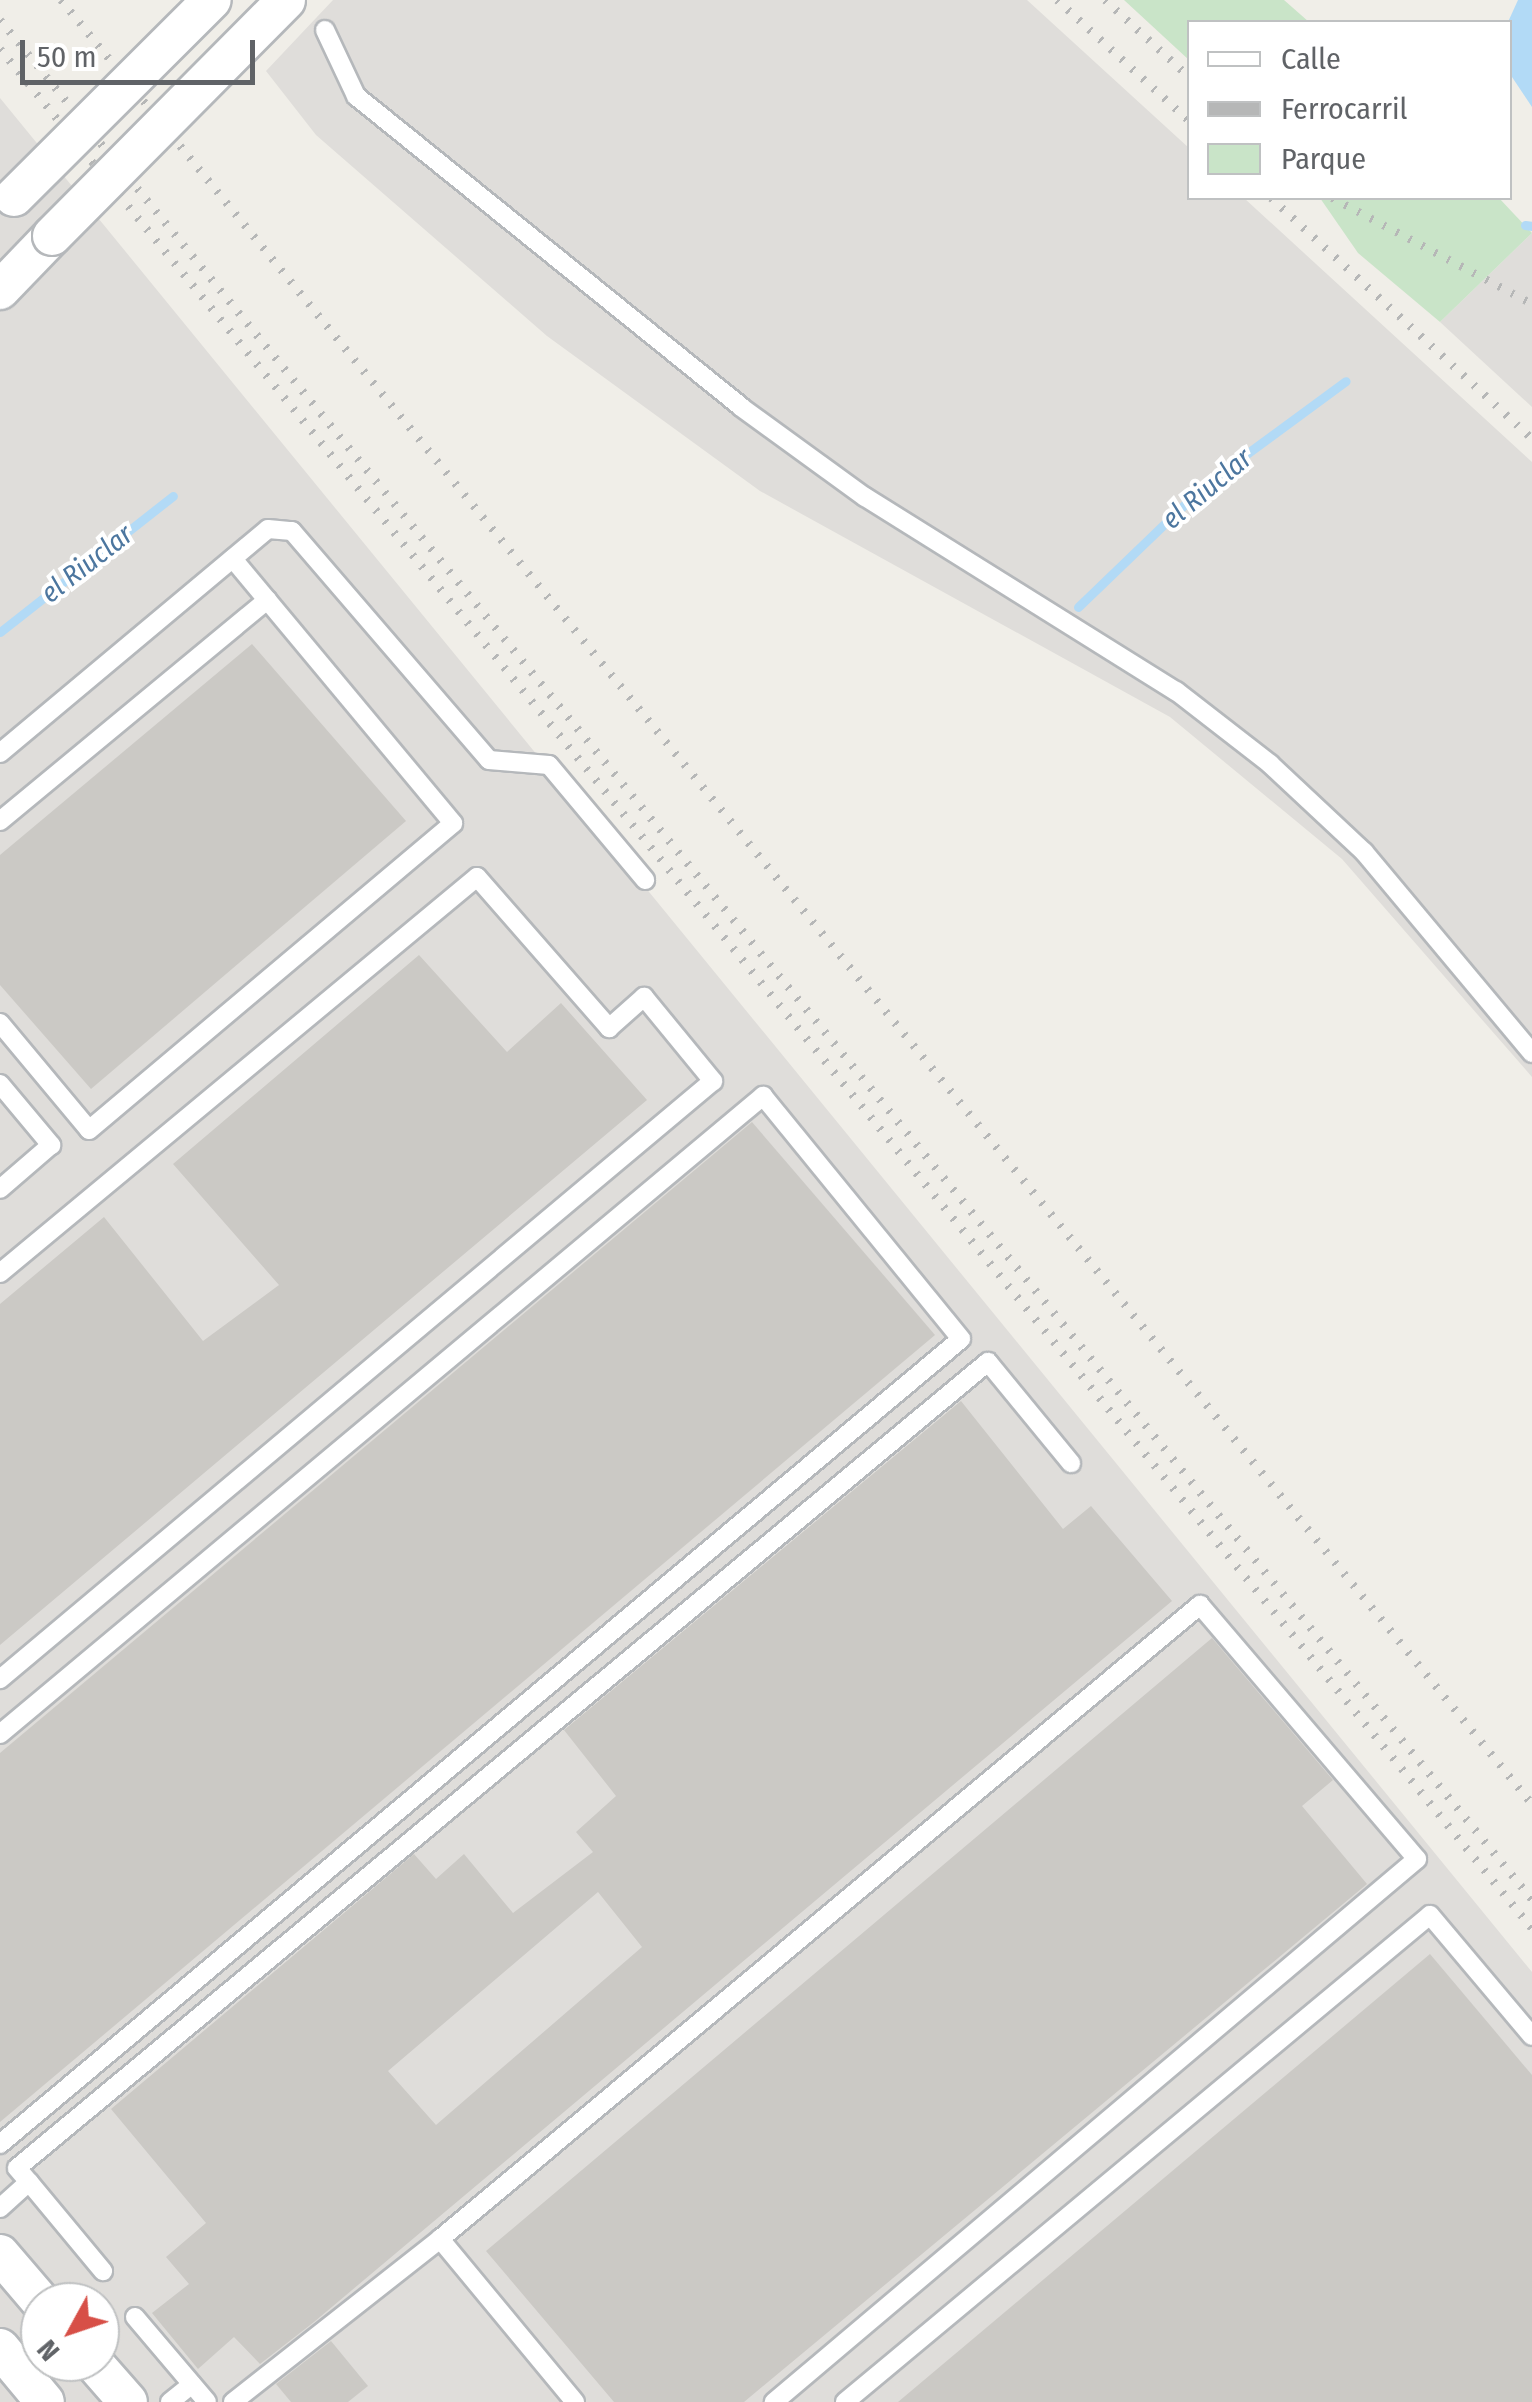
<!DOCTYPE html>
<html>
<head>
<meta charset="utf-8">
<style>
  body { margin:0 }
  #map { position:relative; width:1532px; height:2402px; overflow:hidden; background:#f0eee8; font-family:"Fira Sans Condensed",sans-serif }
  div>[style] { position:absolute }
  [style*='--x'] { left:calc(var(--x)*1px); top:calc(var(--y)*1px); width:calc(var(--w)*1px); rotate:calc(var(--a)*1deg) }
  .industrial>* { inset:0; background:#dfddda }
  .green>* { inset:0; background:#c9e4c8 }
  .water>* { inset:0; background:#b2daf6 }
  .stream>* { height:9px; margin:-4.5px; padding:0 4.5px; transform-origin:4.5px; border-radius:4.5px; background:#b2daf6 }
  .building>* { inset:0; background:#cbc9c5 }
  .roads { filter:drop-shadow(2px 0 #b5b8bb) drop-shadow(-2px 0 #b5b8bb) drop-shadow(0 2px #b5b8bb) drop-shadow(0 -2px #b5b8bb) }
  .service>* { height:18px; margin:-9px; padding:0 9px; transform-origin:9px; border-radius:9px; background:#fff }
  .minor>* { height:38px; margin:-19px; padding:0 19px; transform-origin:19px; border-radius:19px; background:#fff }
  .rail>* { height:8px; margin-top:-4px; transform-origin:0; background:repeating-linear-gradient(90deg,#b6b7b7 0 2.5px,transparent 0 14.5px) }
  .bridges { filter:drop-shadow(2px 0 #b5b8bb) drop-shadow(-2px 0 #b5b8bb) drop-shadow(0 2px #b5b8bb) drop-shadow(0 -2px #b5b8bb) }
  .minor-bridge>* { height:38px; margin:-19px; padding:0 19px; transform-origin:19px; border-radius:19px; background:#fff }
  span { translate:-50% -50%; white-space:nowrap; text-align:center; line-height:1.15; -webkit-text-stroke:8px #fff; paint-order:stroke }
  .water-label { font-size:28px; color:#4c769f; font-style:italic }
  .legend { position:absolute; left:1187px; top:20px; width:325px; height:180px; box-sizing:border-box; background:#fff; border:2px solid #bfc1c2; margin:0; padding:12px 18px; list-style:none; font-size:30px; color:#606367 }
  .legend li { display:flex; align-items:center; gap:20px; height:50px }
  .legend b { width:50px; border:2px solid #bfc1c2 }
  .north { position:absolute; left:20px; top:2282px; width:100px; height:100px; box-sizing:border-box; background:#fff; border:2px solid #bfc1c2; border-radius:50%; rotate:230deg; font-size:28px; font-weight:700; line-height:40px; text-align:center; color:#606367 }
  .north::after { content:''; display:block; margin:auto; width:35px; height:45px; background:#d74f47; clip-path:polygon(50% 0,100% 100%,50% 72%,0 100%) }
  .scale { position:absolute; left:20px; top:40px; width:235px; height:45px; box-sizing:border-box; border:5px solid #606367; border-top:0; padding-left:12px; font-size:30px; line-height:35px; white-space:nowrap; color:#606367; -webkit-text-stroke:8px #fff; paint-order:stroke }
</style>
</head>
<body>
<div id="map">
  <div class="industrial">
    <div style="clip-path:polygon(333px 0,1027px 0,1189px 148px,1190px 198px,1244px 198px,1532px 462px,1532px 1077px,1342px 859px,1170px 717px,760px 491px,547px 336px,316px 135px,266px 71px)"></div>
    <div style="clip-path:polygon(evenodd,0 98px,1532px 1972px,1532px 2402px,0 2402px,0 98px,40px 2302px,100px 2302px,100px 2362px,40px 2362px,40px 2302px)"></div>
    <div style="clip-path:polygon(1532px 233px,1532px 407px,1440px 322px)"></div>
  </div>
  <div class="green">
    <div style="clip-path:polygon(1124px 0,1284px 0,1309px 22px,1190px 22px,1189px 60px)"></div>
    <div style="clip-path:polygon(1320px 198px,1499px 198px,1532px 233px,1440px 322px,1358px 253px)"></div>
  </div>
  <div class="water">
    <div style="clip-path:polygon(1518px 0,1532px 0,1532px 107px,1510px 74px,1508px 22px)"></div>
  </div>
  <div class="stream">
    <div style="--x:1525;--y:225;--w:7;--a:8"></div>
    <div style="--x:1078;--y:607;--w:179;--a:-43.9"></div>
    <div style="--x:1207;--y:483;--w:172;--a:-36.3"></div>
    <div style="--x:0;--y:632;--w:220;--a:-38.2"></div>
  </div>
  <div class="building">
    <div style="clip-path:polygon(252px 644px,406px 821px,91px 1089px,0 985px,0 855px)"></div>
    <div style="clip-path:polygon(419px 955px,507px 1052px,561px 1003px,647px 1100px,0 1645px,0 1304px,104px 1217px,203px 1341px,279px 1285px,173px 1164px)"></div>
    <div style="clip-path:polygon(752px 1122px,935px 1335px,0 2122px,0 1753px)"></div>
    <div style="clip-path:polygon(evenodd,961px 1401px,1063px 1529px,1091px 1506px,1172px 1601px,314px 2322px,260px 2364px,234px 2337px,198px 2369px,152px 2313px,189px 2284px,166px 2257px,206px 2223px,111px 2109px,414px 1854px,436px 1879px,464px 1854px,513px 1913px,593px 1852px,576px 1832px,616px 1796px,564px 1730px,961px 1401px,598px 1892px,642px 1947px,436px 2125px,388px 2071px,598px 1892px)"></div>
    <div style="clip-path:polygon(1212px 1638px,1333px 1780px,1302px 1806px,1367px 1884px,744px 2402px,614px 2402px,486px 2251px)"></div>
    <div style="clip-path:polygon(1430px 1954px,1532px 2075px,1532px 2402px,898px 2402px)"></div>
    <div style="clip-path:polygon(331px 2341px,368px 2386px,348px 2402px,291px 2402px,276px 2384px)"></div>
  </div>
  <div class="roads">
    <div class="service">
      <div style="--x:325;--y:30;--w:73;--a:64.8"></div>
      <div style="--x:356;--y:96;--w:495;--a:38.9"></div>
      <div style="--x:741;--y:407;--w:153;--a:36"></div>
      <div style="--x:865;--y:497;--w:367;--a:32"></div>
      <div style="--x:1176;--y:691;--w:119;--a:37.8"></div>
      <div style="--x:1270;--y:764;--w:129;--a:43.1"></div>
      <div style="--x:1364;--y:852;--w:262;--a:50.1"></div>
      <div style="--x:0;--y:753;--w:349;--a:-39.9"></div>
      <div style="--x:268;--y:529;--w:24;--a:5"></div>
      <div style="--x:292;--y:531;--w:302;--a:49.3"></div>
      <div style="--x:489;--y:760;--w:60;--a:4.8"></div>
      <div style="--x:549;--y:765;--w:150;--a:50.1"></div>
      <div style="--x:0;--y:821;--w:347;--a:-39.6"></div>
      <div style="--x:0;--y:1023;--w:139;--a:50.2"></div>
      <div style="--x:89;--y:1130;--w:476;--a:-40.1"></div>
      <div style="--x:453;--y:823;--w:344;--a:-129.8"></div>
      <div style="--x:0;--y:1084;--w:80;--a:50.1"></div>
      <div style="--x:51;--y:1145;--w:67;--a:139.2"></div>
      <div style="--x:0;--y:1273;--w:620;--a:-39.7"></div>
      <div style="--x:477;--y:877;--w:201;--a:48.8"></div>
      <div style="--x:609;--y:1028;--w:47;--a:-41.5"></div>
      <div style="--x:644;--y:997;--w:109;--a:50.6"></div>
      <div style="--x:713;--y:1081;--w:931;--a:140.01"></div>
      <div style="--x:0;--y:1734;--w:995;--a:-39.9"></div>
      <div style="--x:763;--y:1096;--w:313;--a:50.8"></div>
      <div style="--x:961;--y:1339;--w:1254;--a:140.05"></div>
      <div style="--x:29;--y:2182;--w:18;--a:-131"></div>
      <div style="--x:17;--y:2168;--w:1262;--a:-39.7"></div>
      <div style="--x:988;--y:1362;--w:131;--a:50.6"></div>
      <div style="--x:0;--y:2208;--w:39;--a:-42"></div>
      <div style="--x:29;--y:2182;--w:116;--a:50.3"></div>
      <div style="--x:135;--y:2317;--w:111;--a:49.7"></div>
      <div style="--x:170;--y:2402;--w:28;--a:-39"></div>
      <div style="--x:233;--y:2402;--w:263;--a:-38.2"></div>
      <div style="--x:575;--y:2402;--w:212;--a:-129.6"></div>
      <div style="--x:440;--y:2239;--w:990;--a:-39.84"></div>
      <div style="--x:1200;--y:1605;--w:334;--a:49.5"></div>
      <div style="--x:1417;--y:1859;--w:842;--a:139.82"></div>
      <div style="--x:845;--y:2402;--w:761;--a:-39.78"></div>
      <div style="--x:1430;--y:1915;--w:158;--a:49.9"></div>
    </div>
    <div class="minor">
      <div style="--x:0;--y:290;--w:75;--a:-46.1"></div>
      <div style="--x:0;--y:2254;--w:63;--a:49.5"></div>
      <div style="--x:0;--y:2348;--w:70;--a:50.2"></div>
      <div style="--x:93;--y:2362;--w:53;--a:48.8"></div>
    </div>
  </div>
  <div class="rail">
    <div style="--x:61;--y:0;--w:2328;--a:50.81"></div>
    <div style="--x:1057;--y:0;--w:180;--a:42.5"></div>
    <div style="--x:1105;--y:0;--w:115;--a:42.5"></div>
    <div style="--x:0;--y:20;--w:2425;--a:50.82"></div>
    <div style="--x:0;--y:49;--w:2425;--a:50.82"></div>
    <div style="--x:1271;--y:198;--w:355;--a:42.7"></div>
    <div style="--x:1332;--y:198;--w:226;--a:27.9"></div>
  </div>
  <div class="bridges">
    <div class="minor-bridge">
      <div style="--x:14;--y:197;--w:279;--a:-44.9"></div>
      <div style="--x:52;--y:236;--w:332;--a:-45.2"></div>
    </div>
  </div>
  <div class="water-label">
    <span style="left:1207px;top:489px;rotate:-40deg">el Riuclar</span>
    <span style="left:87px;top:564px;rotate:-38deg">el Riuclar</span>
  </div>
  <ul class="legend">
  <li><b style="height:12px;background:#fff"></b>Calle</li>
  <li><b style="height:12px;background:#b6b7b7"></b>Ferrocarril</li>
  <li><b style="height:28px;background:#c9e4c8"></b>Parque</li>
  </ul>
  <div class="north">N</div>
  <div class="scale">50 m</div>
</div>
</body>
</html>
